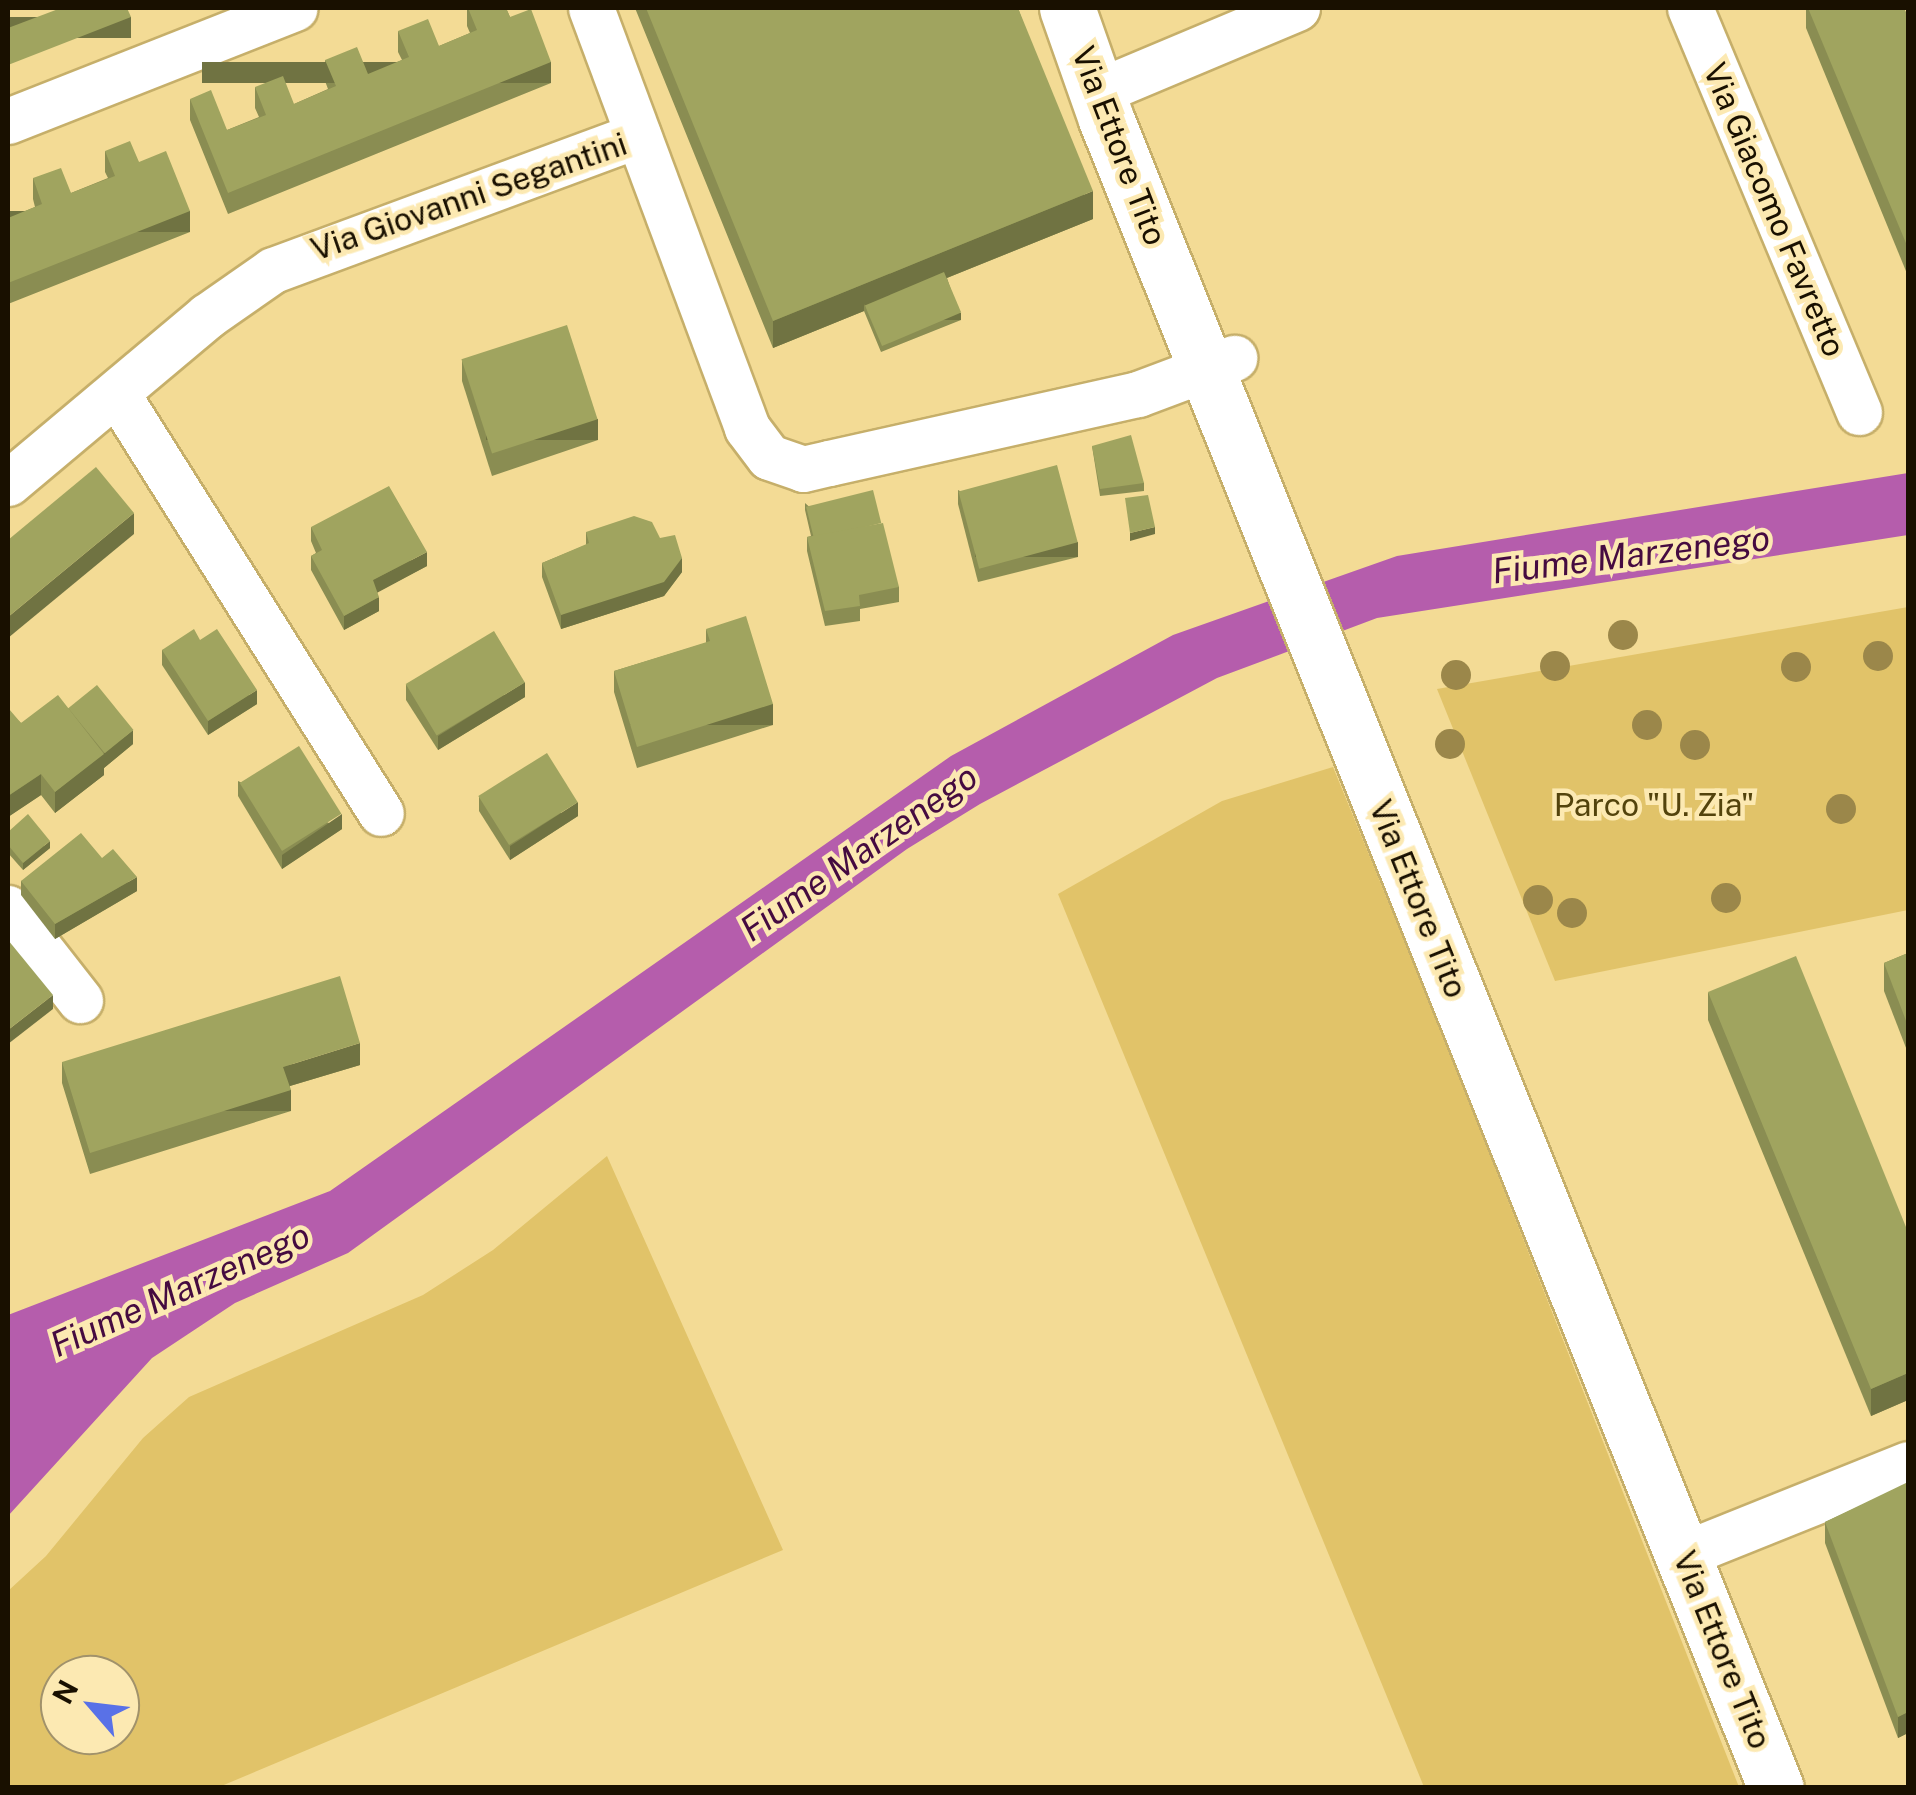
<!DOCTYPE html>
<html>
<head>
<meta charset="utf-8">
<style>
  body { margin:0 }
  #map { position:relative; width:1916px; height:1795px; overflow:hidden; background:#f3db95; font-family:"Public Sans",sans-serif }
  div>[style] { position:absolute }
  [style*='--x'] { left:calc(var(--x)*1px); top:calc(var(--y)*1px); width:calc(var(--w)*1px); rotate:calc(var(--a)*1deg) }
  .green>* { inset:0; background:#e1c369 }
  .water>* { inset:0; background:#b55dac }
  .roads { filter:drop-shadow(2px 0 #c6af6a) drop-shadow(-2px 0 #c6af6a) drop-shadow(0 2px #c6af6a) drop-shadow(0 -2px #c6af6a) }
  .street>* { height:45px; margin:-22.5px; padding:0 22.5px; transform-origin:22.5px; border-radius:22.5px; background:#fff }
  .secondary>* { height:55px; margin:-27.5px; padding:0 27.5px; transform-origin:27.5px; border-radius:27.5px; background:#fff }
  .trees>* { width:30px; height:30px; margin:-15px; border-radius:50%; background:#9b874a }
  .wall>* { inset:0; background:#8a8d52 }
  .shaded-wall>* { inset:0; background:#707342; transform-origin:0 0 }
  .building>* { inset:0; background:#a0a45f; transform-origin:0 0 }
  span { translate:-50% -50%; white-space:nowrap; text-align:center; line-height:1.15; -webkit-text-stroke:9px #fce9b2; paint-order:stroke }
  .street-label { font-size:32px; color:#191000 }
  .park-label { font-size:32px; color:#53430c }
  .water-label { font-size:35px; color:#450b40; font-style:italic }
  .frame { position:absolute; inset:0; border:10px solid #191000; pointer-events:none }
  .north { position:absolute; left:40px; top:1655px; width:100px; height:100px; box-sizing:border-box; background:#fce9b2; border:2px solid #a1926b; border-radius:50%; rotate:298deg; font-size:28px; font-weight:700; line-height:40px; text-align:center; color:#191000 }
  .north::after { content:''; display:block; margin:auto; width:35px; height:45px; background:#5971e7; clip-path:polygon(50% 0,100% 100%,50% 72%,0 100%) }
</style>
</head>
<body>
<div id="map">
  <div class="green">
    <div style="clip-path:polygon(1908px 607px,1908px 910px,1555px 981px,1437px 689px)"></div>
    <div style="clip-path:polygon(1333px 767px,1439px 1025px,1739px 1787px,1424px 1787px,1058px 894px,1222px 801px)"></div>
    <div style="clip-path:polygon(evenodd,607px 1156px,783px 1550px,219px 1787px,8px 1787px,8px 1591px,46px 1556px,143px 1438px,189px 1397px,423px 1295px,493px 1250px,607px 1156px,60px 1675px,120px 1675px,120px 1735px,60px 1735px,60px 1675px)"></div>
  </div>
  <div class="water">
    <div style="clip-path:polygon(1908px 473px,1908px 535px,1377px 618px,1217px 678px,980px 804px,907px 849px,348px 1253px,235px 1303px,152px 1358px,8px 1516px,8px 1315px,330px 1191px,951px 756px,1173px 635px,1397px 556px)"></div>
  </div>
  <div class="roads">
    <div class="street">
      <div style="--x:591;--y:8;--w:448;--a:69.6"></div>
      <div style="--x:747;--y:428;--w:36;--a:53"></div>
      <div style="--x:769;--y:457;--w:36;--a:19"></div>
      <div style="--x:803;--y:469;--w:27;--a:-13"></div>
      <div style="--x:829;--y:463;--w:317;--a:-12.6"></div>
      <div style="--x:1138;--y:394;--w:103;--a:-20.6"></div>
      <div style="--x:1690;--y:8;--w:438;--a:67.3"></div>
      <div style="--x:1097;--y:92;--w:217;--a:-22.8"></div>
      <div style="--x:8;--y:121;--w:308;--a:-21.5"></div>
      <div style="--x:117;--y:394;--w:495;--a:57.8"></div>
      <div style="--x:8;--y:483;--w:260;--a:-40"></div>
      <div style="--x:207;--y:316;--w:80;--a:-34.9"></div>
      <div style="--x:273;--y:270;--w:389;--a:-20.3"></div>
      <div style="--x:8;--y:908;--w:117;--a:52"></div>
      <div style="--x:1684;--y:1554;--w:241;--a:-21.9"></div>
    </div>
    <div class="secondary">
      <div style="--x:1067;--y:8;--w:118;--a:70.6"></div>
      <div style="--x:1106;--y:119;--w:1798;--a:68.13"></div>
    </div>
  </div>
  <div class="trees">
    <div style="left:1623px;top:635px"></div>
    <div style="left:1878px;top:656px"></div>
    <div style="left:1555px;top:666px"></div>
    <div style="left:1796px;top:667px"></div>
    <div style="left:1456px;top:675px"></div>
    <div style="left:1647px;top:725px"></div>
    <div style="left:1450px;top:744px"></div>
    <div style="left:1695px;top:745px"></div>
    <div style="left:1841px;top:809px"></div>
    <div style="left:1726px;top:898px"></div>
    <div style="left:1538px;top:900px"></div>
    <div style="left:1572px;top:913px"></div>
  </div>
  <div class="wall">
    <div style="clip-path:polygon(467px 8px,506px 8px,510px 17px,551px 83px,228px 214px,190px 120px,190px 99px,227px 130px,259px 117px,255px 108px,255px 87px,294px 104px,328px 89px,325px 81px,325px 60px,368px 74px,402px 60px,398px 52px,398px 31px,439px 46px,470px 33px,467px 26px)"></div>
    <div style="clip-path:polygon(635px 8px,1018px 8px,1093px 219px,947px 278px,961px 320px,881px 352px,864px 311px,773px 348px)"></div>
    <div style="clip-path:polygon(1806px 8px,1904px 8px,1908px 18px,1908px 276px,1806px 28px)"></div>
    <div style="clip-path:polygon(105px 151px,139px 162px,190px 232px,8px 304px,8px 218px,35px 207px,33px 199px,33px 178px,71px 193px,108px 178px,105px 172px)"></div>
    <div style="clip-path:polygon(462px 360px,598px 440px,492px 476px,462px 381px)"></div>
    <div style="clip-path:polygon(1092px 446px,1144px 483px,1144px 491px,1100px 496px)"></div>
    <div style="clip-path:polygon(958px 490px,1078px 557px,978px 582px,958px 504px)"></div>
    <div style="clip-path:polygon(805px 503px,899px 587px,899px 602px,860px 609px,860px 621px,825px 626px,807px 551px,807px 537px,811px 536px,805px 510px)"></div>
    <div style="clip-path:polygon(311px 527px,427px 566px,377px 592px,379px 611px,344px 630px,311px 570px,311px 556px,316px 553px,311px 541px)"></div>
    <div style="clip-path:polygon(586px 532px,660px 538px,682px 572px,664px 596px,561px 629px,542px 577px,542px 563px,586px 545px)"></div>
    <div style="clip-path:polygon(706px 629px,773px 725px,637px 768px,614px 692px,614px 671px,706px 643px)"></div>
    <div style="clip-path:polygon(200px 640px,257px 704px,208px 735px,162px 665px,162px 650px)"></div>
    <div style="clip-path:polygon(406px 685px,525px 697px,438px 750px,406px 700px)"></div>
    <div style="clip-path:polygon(68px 708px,133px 744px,104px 768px,104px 775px,55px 813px,41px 795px,8px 817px,8px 711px,21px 723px)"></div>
    <div style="clip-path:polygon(238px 781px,342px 829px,282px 869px,238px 796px)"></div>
    <div style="clip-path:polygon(479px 797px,578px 816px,510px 860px,479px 811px)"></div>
    <div style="clip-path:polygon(8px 832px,50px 848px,23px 870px,8px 853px)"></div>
    <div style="clip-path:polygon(102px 858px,137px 891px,55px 939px,21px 895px,21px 881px)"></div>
    <div style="clip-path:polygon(1908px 953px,1908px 1053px,1884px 991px,1884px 963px)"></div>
    <div style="clip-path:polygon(1708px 992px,1908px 1232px,1908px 1400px,1871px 1416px,1708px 1020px)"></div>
    <div style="clip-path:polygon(62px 1062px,360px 1065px,290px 1086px,291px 1111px,90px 1174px,62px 1083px)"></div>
    <div style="clip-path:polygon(1908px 1484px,1908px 1733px,1898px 1738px,1825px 1543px,1825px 1522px)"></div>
  </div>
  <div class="shaded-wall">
    <div style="left:131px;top:17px;width:21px;height:132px;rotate:90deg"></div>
    <div style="left:551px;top:62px;width:21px;height:349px;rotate:90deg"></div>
    <div style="clip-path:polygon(1093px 191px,1093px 219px,867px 310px,864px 304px,864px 311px,773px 348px,773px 321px)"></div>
    <div style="left:190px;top:211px;width:21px;height:196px;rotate:90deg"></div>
    <div style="left:961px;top:313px;width:7px;height:86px;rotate:90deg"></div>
    <div style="left:598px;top:419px;width:21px;height:112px;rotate:90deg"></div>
    <div style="clip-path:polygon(134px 513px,134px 534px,8px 638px,8px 617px)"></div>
    <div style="clip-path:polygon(1155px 527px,1155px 534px,1130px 541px,1130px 533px)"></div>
    <div style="left:1078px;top:542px;width:15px;height:103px;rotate:90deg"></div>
    <div style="clip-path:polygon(427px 552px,427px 566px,373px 595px,373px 580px)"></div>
    <div style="clip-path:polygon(682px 558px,682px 572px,664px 596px,561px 629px,561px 615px)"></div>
    <div style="clip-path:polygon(379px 597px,379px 611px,344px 630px,344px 616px)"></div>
    <div style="clip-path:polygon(525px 682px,525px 697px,438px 750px,438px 736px)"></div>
    <div style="clip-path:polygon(257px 690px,257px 704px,208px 735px,208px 721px)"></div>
    <div style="left:773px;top:704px;width:21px;height:143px;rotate:90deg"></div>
    <div style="clip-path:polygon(133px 730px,133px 744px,104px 768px,104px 775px,55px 813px,55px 792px)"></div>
    <div style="clip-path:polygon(41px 774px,41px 795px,8px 817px,8px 796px)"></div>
    <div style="clip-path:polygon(578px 802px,578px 816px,510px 860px,510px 846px)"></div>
    <div style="clip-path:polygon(342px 814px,342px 829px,282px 869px,282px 855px)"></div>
    <div style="clip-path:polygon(50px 841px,50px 848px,23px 870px,23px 863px)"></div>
    <div style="clip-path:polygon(137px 877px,137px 891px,55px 939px,55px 924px)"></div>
    <div style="clip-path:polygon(53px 995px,53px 1009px,8px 1044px,8px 1030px)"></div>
    <div style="clip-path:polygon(360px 1043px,360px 1065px,283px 1088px,283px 1067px)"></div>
    <div style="left:291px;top:1090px;width:21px;height:211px;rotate:90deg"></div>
    <div style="clip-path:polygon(1908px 1373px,1908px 1400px,1871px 1416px,1871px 1389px)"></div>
    <div style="clip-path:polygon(1908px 1712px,1908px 1733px,1898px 1738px,1898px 1717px)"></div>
  </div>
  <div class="building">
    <div style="clip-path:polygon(61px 8px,127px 8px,131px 17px,8px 65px,8px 28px)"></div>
    <div style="clip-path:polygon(468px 8px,506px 8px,510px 17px,531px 9px,551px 62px,228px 193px,190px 99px,211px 90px,227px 130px,266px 115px,255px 87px,283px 76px,294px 104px,336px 86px,325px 60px,357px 47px,368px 74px,409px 57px,398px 31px,428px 19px,439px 46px,477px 30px)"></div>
    <div style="clip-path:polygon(646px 8px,1018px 8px,1093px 191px,773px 321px)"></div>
    <div style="clip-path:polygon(1808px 8px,1904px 8px,1908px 18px,1908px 248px)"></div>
    <div style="clip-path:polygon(130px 141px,139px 162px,166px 151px,190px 211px,8px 283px,8px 218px,42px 204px,33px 178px,61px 168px,71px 193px,115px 176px,105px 151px)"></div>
    <div style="left:944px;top:272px;width:44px;height:86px;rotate:67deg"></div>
    <div style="left:567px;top:325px;width:99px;height:111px;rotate:72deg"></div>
    <div style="clip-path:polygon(1131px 435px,1144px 483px,1100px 489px,1092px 446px)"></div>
    <div style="left:1057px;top:465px;width:80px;height:102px;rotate:75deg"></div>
    <div style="clip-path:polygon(96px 467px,134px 513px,8px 617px,8px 540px)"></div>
    <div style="clip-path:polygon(389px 486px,427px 552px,373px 580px,379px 597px,344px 616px,311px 556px,322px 550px,311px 527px)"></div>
    <div style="left:873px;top:490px;width:34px;height:69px;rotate:76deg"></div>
    <div style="clip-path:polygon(1148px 495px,1155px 527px,1130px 533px,1125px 498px)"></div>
    <div style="clip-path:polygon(634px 516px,652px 522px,660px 538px,675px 535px,682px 558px,664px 582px,561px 615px,542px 563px,589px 543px,586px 532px)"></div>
    <div style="clip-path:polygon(883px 523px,899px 587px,859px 595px,860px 606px,825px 611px,807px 537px)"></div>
    <div style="clip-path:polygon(746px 616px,773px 704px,637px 747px,614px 671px,710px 641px,706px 629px)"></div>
    <div style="clip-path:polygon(194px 629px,200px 640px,217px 629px,257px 690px,208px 721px,162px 650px)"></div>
    <div style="left:494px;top:631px;width:60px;height:103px;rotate:59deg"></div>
    <div style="left:97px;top:685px;width:58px;height:37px;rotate:51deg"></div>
    <div style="clip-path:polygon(58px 695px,104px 754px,55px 792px,41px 774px,8px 796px,8px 711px,9px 709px,21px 723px)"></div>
    <div style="left:299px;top:746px;width:80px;height:70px;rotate:58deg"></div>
    <div style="left:547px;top:753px;width:58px;height:81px;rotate:58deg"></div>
    <div style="clip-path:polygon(28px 814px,50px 841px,23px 863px,8px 845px,8px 832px)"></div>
    <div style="clip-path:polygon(81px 833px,102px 858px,113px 849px,137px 877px,55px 924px,21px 881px)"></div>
    <div style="clip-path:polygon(8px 940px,53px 995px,8px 1030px)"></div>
    <div style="clip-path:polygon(1908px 953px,1908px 1026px,1884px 963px)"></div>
    <div style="clip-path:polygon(1796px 956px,1908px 1232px,1908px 1373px,1871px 1389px,1708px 992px)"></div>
    <div style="clip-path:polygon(340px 976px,360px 1043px,283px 1067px,291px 1090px,90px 1153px,62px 1062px)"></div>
    <div style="clip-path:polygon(1908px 1482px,1908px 1712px,1898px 1717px,1825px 1522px)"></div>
  </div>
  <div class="street-label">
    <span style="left:1119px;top:146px;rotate:69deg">Via Ettore Tito</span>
    <span style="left:469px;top:197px;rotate:-19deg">Via Giovanni Segantini</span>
    <span style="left:1774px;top:210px;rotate:67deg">Via Giacomo Favretto</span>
    <span style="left:1418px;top:899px;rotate:68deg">Via Ettore Tito</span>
    <span style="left:1722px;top:1650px;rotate:68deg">Via Ettore Tito</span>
  </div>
  <div class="park-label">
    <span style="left:1654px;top:805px">Parco "U. Zia"</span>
  </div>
  <div class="water-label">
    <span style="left:1631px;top:555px;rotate:-7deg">Fiume Marzenego</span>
    <span style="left:859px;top:853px;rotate:-35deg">Fiume Marzenego</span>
    <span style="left:180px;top:1290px;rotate:-24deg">Fiume Marzenego</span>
  </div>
  <div class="frame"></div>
  <div class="north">N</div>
</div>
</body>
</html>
